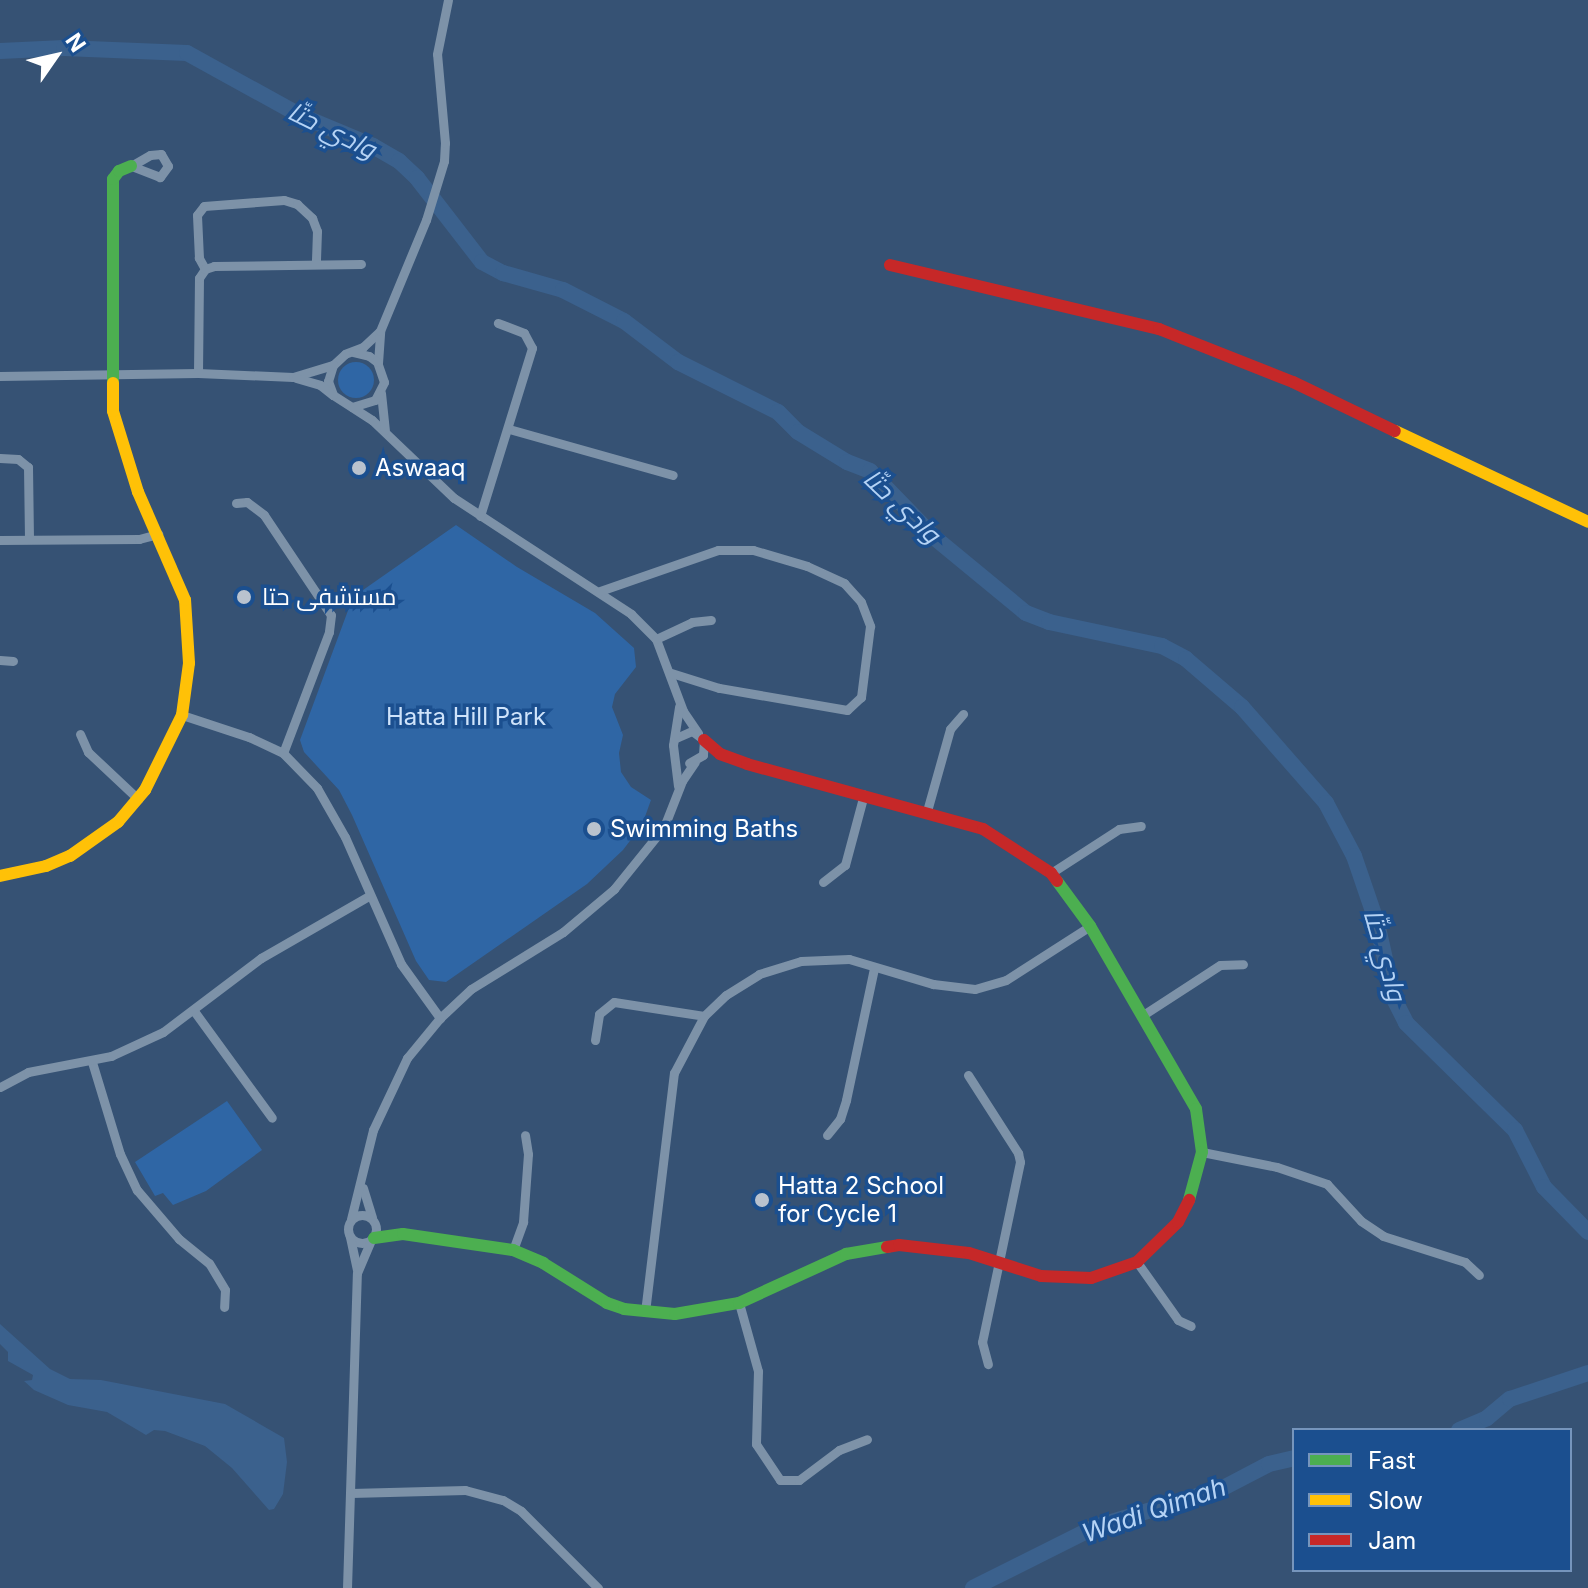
<!DOCTYPE html>
<html>
<head>
<meta charset="utf-8">
<style>
  body { margin:0 }
  #map { position:relative; width:1588px; height:1588px; overflow:hidden; background:#365274; font-family:Inter,Cairo,sans-serif }
  div>[style] { position:absolute }
  [style*='--x'] { left:calc(var(--x)*1px); top:calc(var(--y)*1px); width:calc(var(--w)*1px); rotate:calc(var(--a)*1deg) }
  .green>* { inset:0; background:#2f66a5 }
  .round { border-radius:50% }
  .water>* { inset:0; background:#3b618d }
  .river>* { height:16px; margin:-8px; padding:0 8px; transform-origin:8px; border-radius:8px; background:#3b618d }
  .street>* { height:9px; margin:-4.5px; padding:0 4.5px; transform-origin:4.5px; border-radius:4.5px; background:#7d92a8 }
  .street>.ring { margin:-4.5px; padding:0; box-sizing:content-box; background:none; border:9px solid #7d92a8; border-radius:50% }
  .fast>* { height:12px; margin:-6px; padding:0 6px; transform-origin:6px; border-radius:6px; background:#4caf50 }
  .slow>* { height:12px; margin:-6px; padding:0 6px; transform-origin:6px; border-radius:6px; background:#ffc107 }
  .jam>* { height:12px; margin:-6px; padding:0 6px; transform-origin:6px; border-radius:6px; background:#c62828 }
  .dots>* { width:22px; height:22px; translate:-50% -50%; box-sizing:border-box; border:4px solid #1b4f8f; border-radius:50% }
  span { translate:-50% -50%; white-space:nowrap; text-align:center; line-height:1.15; -webkit-text-stroke:7px #1b4f8f; paint-order:stroke }
  .poi-label { font-size:24px; color:#fff }
  .left { translate:0 -50%; text-align:left }
  .park-label { font-size:24px; color:#cfe3fa }
  .water-label { font-size:26px; color:#b5d3f5; font-style:italic }
  .legend { position:absolute; left:1292px; top:1428px; width:280px; height:144px; box-sizing:border-box; background:#1b4f8f; border:2px solid #7695bc; margin:0; padding:10px 14px; list-style:none; font-size:24px; color:#fff }
  .legend li { display:flex; align-items:center; gap:16px; height:40px }
  .legend b { width:40px; border:2px solid #7695bc }
  .north { position:absolute; left:16px; top:16px; width:80px; height:80px; -webkit-text-stroke:6px #1b4f8f; paint-order:stroke; rotate:56deg; font-size:22px; font-weight:700; line-height:32px; text-align:center; color:#fff }
  .north::after { content:''; display:block; margin:auto; width:28px; height:36px; background:#fff; clip-path:polygon(50% 0,100% 100%,50% 72%,0 100%) }
</style>
</head>
<body>
<div id="map">
  <div class="green">
    <div class="round" style="left:338px;top:362px;width:36px;height:36px"></div>
    <div style="clip-path:polygon(456px 525px,517px 567px,595px 613px,634px 648px,636px 667px,615px 694px,612px 707px,623px 735px,619px 753px,621px 772px,631px 787px,651px 800px,642px 825px,623px 850px,587px 884px,446px 982px,429px 980px,416px 961px,352px 815px,339px 790px,304px 752px,300px 740px,353px 597px)"></div>
    <div style="clip-path:polygon(227px 1101px,262px 1150px,206px 1191px,173px 1205px,163px 1193px,155px 1196px,135px 1162px)"></div>
  </div>
  <div class="water">
    <div style="clip-path:polygon(0 1324px,50px 1369px,70px 1379px,101px 1380px,225px 1404px,284px 1438px,287px 1462px,283px 1494px,274px 1509px,269px 1510px,232px 1468px,205px 1446px,165px 1431px,154px 1430px,146px 1435px,107px 1412px,68px 1405px,34px 1390px,24px 1381px,32px 1380px,33px 1375px,8px 1361px,8px 1352px,0 1344px)"></div>
  </div>
  <div class="river">
    <div style="--x:0;--y:51;--w:64;--a:-2.7"></div>
    <div style="--x:64;--y:48;--w:123;--a:2.3"></div>
    <div style="--x:187;--y:53;--w:130;--a:28.9"></div>
    <div style="--x:301;--y:116;--w:78;--a:22.6"></div>
    <div style="--x:373;--y:146;--w:30;--a:30"></div>
    <div style="--x:399;--y:161;--w:25;--a:43"></div>
    <div style="--x:417;--y:178;--w:106;--a:52.3"></div>
    <div style="--x:482;--y:262;--w:24;--a:28"></div>
    <div style="--x:503;--y:273;--w:62;--a:15.8"></div>
    <div style="--x:563;--y:290;--w:68;--a:26.9"></div>
    <div style="--x:624;--y:321;--w:68;--a:37.2"></div>
    <div style="--x:678;--y:362;--w:112;--a:26.6"></div>
    <div style="--x:778;--y:412;--w:28;--a:45"></div>
    <div style="--x:798;--y:432;--w:57;--a:31.5"></div>
    <div style="--x:847;--y:462;--w:25;--a:21"></div>
    <div style="--x:870;--y:471;--w:93;--a:45.9"></div>
    <div style="--x:935;--y:538;--w:118;--a:39.5"></div>
    <div style="--x:1026;--y:613;--w:25;--a:21"></div>
    <div style="--x:1049;--y:622;--w:116;--a:12"></div>
    <div style="--x:1162;--y:646;--w:27;--a:28"></div>
    <div style="--x:1186;--y:659;--w:74;--a:40.6"></div>
    <div style="--x:1242;--y:707;--w:128;--a:48.8"></div>
    <div style="--x:1326;--y:803;--w:60;--a:62.2"></div>
    <div style="--x:1354;--y:856;--w:71;--a:71.1"></div>
    <div style="--x:1377;--y:923;--w:78;--a:77.4"></div>
    <div style="--x:1394;--y:999;--w:27;--a:63"></div>
    <div style="--x:1406;--y:1023;--w:153;--a:44.5"></div>
    <div style="--x:1515;--y:1130;--w:64;--a:63"></div>
    <div style="--x:1544;--y:1187;--w:63;--a:45.6"></div>
    <div style="--x:1459;--y:1430;--w:30;--a:-23"></div>
    <div style="--x:1487;--y:1418;--w:30;--a:-40"></div>
    <div style="--x:1510;--y:1399;--w:82;--a:-18.4"></div>
    <div style="--x:973;--y:1588;--w:136;--a:-26.6"></div>
    <div style="--x:1095;--y:1527;--w:134;--a:-16.9"></div>
    <div style="--x:1223;--y:1488;--w:52;--a:-27.6"></div>
    <div style="--x:1269;--y:1464;--w:26;--a:-13"></div>
  </div>
  <div class="street">
    <div style="--x:161;--y:154;--w:14;--a:60"></div>
    <div style="--x:168;--y:166;--w:14;--a:126"></div>
    <div style="--x:160;--y:177;--w:31;--a:-159"></div>
    <div style="--x:131;--y:166;--w:22;--a:-30"></div>
    <div style="--x:150;--y:155;--w:11;--a:-5"></div>
    <div style="--x:205;--y:269;--w:13;--a:-119"></div>
    <div style="--x:199;--y:258;--w:43;--a:-92.7"></div>
    <div style="--x:197;--y:215;--w:11;--a:-52"></div>
    <div style="--x:204;--y:206;--w:80;--a:-4.3"></div>
    <div style="--x:284;--y:200;--w:14;--a:17"></div>
    <div style="--x:297;--y:204;--w:21;--a:43"></div>
    <div style="--x:312;--y:218;--w:14;--a:69"></div>
    <div style="--x:317;--y:231;--w:33;--a:92"></div>
    <div style="--x:380;--y:331;--w:23;--a:137"></div>
    <div style="--x:363;--y:347;--w:19;--a:159"></div>
    <div style="--x:345;--y:354;--w:16;--a:137"></div>
    <div style="--x:333;--y:365;--w:17;--a:107"></div>
    <div style="--x:328;--y:381;--w:15;--a:70"></div>
    <div style="--x:333;--y:395;--w:46;--a:32.7"></div>
    <div style="--x:372;--y:420;--w:113;--a:43.6"></div>
    <div style="--x:454;--y:498;--w:212;--a:33.2"></div>
    <div style="--x:631;--y:614;--w:35;--a:45"></div>
    <div style="--x:656;--y:639;--w:77;--a:69.4"></div>
    <div style="--x:683;--y:711;--w:27;--a:56"></div>
    <div style="--x:378;--y:363;--w:32;--a:-86"></div>
    <div style="--x:380;--y:331;--w:120;--a:-67.5"></div>
    <div style="--x:426;--y:220;--w:62;--a:-73"></div>
    <div style="--x:444;--y:161;--w:18;--a:-87"></div>
    <div style="--x:445;--y:143;--w:89;--a:-95.1"></div>
    <div style="--x:437;--y:54;--w:55;--a:-78.5"></div>
    <div style="--x:198;--y:373;--w:95;--a:-89.4"></div>
    <div style="--x:199;--y:278;--w:11;--a:-56"></div>
    <div style="--x:205;--y:269;--w:9;--a:-18"></div>
    <div style="--x:214;--y:266;--w:147;--a:-0.8"></div>
    <div style="--x:0;--y:376;--w:198;--a:-0.9"></div>
    <div style="--x:198;--y:373;--w:95;--a:2.4"></div>
    <div style="--x:293;--y:377;--w:42;--a:-16.7"></div>
    <div style="--x:296;--y:378;--w:25;--a:16"></div>
    <div style="--x:320;--y:385;--w:16;--a:38"></div>
    <div style="--x:381;--y:393;--w:37;--a:84"></div>
    <div style="--x:352;--y:407;--w:24;--a:-17"></div>
    <div style="--x:375;--y:400;--w:20;--a:-63"></div>
    <div style="--x:384;--y:382;--w:21;--a:-109"></div>
    <div style="--x:377;--y:362;--w:10;--a:-143"></div>
    <div style="--x:369;--y:356;--w:16;--a:-166"></div>
    <div style="--x:509;--y:429;--w:170;--a:15.7"></div>
    <div style="--x:0;--y:458;--w:18;--a:3"></div>
    <div style="--x:18;--y:459;--w:13;--a:39"></div>
    <div style="--x:28;--y:467;--w:71;--a:89.2"></div>
    <div style="--x:236;--y:503;--w:11;--a:-5"></div>
    <div style="--x:247;--y:502;--w:21;--a:37"></div>
    <div style="--x:264;--y:515;--w:120;--a:56.2"></div>
    <div style="--x:331;--y:615;--w:17;--a:97"></div>
    <div style="--x:329;--y:632;--w:129;--a:110.8"></div>
    <div style="--x:480;--y:516;--w:176;--a:-72.8"></div>
    <div style="--x:532;--y:348;--w:17;--a:-118"></div>
    <div style="--x:524;--y:333;--w:28;--a:-159"></div>
    <div style="--x:0;--y:540;--w:139;--a:-0.4"></div>
    <div style="--x:139;--y:539;--w:20;--a:-15"></div>
    <div style="--x:600;--y:591;--w:125;--a:-19.2"></div>
    <div style="--x:718;--y:550;--w:35;--a:0"></div>
    <div style="--x:753;--y:550;--w:56;--a:16.5"></div>
    <div style="--x:807;--y:566;--w:41;--a:24.7"></div>
    <div style="--x:844;--y:583;--w:25;--a:48"></div>
    <div style="--x:861;--y:602;--w:26;--a:69"></div>
    <div style="--x:870;--y:626;--w:72;--a:97.2"></div>
    <div style="--x:861;--y:697;--w:19;--a:137"></div>
    <div style="--x:847;--y:710;--w:130;--a:-170.2"></div>
    <div style="--x:719;--y:688;--w:50;--a:-162.6"></div>
    <div style="--x:656;--y:639;--w:40;--a:-25"></div>
    <div style="--x:692;--y:622;--w:19;--a:-6"></div>
    <div style="--x:0;--y:660;--w:13;--a:4"></div>
    <div style="--x:182;--y:715;--w:71;--a:18.2"></div>
    <div style="--x:249;--y:737;--w:38;--a:25"></div>
    <div style="--x:283;--y:753;--w:49;--a:45.8"></div>
    <div style="--x:317;--y:788;--w:56;--a:60.3"></div>
    <div style="--x:345;--y:837;--w:139;--a:66.2"></div>
    <div style="--x:401;--y:964;--w:67;--a:54.2"></div>
    <div style="--x:80;--y:734;--w:20;--a:66"></div>
    <div style="--x:88;--y:752;--w:69;--a:43.2"></div>
    <div style="--x:676;--y:738;--w:17;--a:-24"></div>
    <div style="--x:692;--y:731;--w:15;--a:37"></div>
    <div style="--x:704;--y:740;--w:15;--a:94"></div>
    <div style="--x:703;--y:755;--w:16;--a:150"></div>
    <div style="--x:678;--y:786;--w:41;--a:-97"></div>
    <div style="--x:673;--y:745;--w:39;--a:-81"></div>
    <div style="--x:927;--y:811;--w:85;--a:-74.3"></div>
    <div style="--x:950;--y:729;--w:20;--a:-49"></div>
    <div style="--x:1051;--y:873;--w:81;--a:-32.9"></div>
    <div style="--x:1119;--y:829;--w:22;--a:-8"></div>
    <div style="--x:823;--y:882;--w:28;--a:-38"></div>
    <div style="--x:845;--y:865;--w:73;--a:-75"></div>
    <div style="--x:194;--y:1011;--w:132;--a:53.9"></div>
    <div style="--x:1143;--y:1015;--w:92;--a:-33"></div>
    <div style="--x:1220;--y:965;--w:23;--a:-2"></div>
    <div style="--x:595;--y:1040;--w:26;--a:-81"></div>
    <div style="--x:599;--y:1014;--w:19;--a:-39"></div>
    <div style="--x:614;--y:1002;--w:91;--a:8.8"></div>
    <div style="--x:92;--y:1062;--w:96;--a:73.1"></div>
    <div style="--x:120;--y:1154;--w:40;--a:65"></div>
    <div style="--x:137;--y:1190;--w:65;--a:49.4"></div>
    <div style="--x:179;--y:1239;--w:38;--a:39"></div>
    <div style="--x:209;--y:1263;--w:31;--a:59"></div>
    <div style="--x:225;--y:1290;--w:17;--a:93"></div>
    <div style="--x:968;--y:1075;--w:93;--a:57.3"></div>
    <div style="--x:1018;--y:1153;--w:9;--a:77"></div>
    <div style="--x:1020;--y:1162;--w:184;--a:101.9"></div>
    <div style="--x:982;--y:1342;--w:23;--a:75"></div>
    <div style="--x:0;--y:1087;--w:32;--a:-28"></div>
    <div style="--x:28;--y:1072;--w:85;--a:-10.9"></div>
    <div style="--x:111;--y:1056;--w:57;--a:-24.8"></div>
    <div style="--x:163;--y:1032;--w:123;--a:-37.1"></div>
    <div style="--x:261;--y:958;--w:125;--a:-29.9"></div>
    <div style="--x:827;--y:1135;--w:21;--a:-51"></div>
    <div style="--x:840;--y:1119;--w:20;--a:-72"></div>
    <div style="--x:846;--y:1100;--w:135;--a:-78"></div>
    <div style="--x:1202;--y:1152;--w:76;--a:11.3"></div>
    <div style="--x:1277;--y:1167;--w:53;--a:18.8"></div>
    <div style="--x:1327;--y:1184;--w:50;--a:47.4"></div>
    <div style="--x:1361;--y:1221;--w:27;--a:34"></div>
    <div style="--x:1383;--y:1236;--w:86;--a:17.6"></div>
    <div style="--x:1465;--y:1262;--w:19;--a:43"></div>
    <div style="--x:363;--y:1188;--w:31;--a:73"></div>
    <div class="ring" style="left:348px;top:1215px;width:19px;height:19px"></div>
    <div style="--x:351;--y:1219;--w:92;--a:-76.1"></div>
    <div style="--x:373;--y:1130;--w:80;--a:-64.7"></div>
    <div style="--x:407;--y:1058;--w:52;--a:-50.5"></div>
    <div style="--x:440;--y:1018;--w:42;--a:-43.1"></div>
    <div style="--x:471;--y:989;--w:108;--a:-31.8"></div>
    <div style="--x:563;--y:932;--w:67;--a:-40.1"></div>
    <div style="--x:614;--y:889;--w:80;--a:-51.1"></div>
    <div style="--x:664;--y:827;--w:49;--a:-68.6"></div>
    <div style="--x:682;--y:781;--w:23;--a:-56"></div>
    <div style="--x:350;--y:1237;--w:33;--a:78"></div>
    <div style="--x:513;--y:1250;--w:30;--a:-70"></div>
    <div style="--x:523;--y:1222;--w:68;--a:-85.8"></div>
    <div style="--x:528;--y:1154;--w:19;--a:-99"></div>
    <div style="--x:1137;--y:1262;--w:71;--a:54.7"></div>
    <div style="--x:1178;--y:1320;--w:14;--a:25"></div>
    <div style="--x:739;--y:1303;--w:71;--a:74.4"></div>
    <div style="--x:758;--y:1371;--w:73;--a:91.6"></div>
    <div style="--x:756;--y:1444;--w:43;--a:56.3"></div>
    <div style="--x:780;--y:1480;--w:19;--a:0"></div>
    <div style="--x:799;--y:1480;--w:50;--a:-36.9"></div>
    <div style="--x:839;--y:1450;--w:30;--a:-21"></div>
    <div style="--x:645;--y:1312;--w:241;--a:-83.1"></div>
    <div style="--x:674;--y:1073;--w:64;--a:-62.2"></div>
    <div style="--x:704;--y:1016;--w:30;--a:-44"></div>
    <div style="--x:726;--y:995;--w:39;--a:-32"></div>
    <div style="--x:759;--y:974;--w:44;--a:-17.2"></div>
    <div style="--x:801;--y:961;--w:48;--a:-2.4"></div>
    <div style="--x:849;--y:959;--w:88;--a:16.6"></div>
    <div style="--x:933;--y:984;--w:42;--a:6.8"></div>
    <div style="--x:975;--y:989;--w:32;--a:-16"></div>
    <div style="--x:1006;--y:980;--w:100;--a:-32.7"></div>
    <div style="--x:351;--y:1493;--w:114;--a:-1.5"></div>
    <div style="--x:465;--y:1490;--w:39;--a:15"></div>
    <div style="--x:503;--y:1500;--w:21;--a:31"></div>
    <div style="--x:521;--y:1511;--w:109;--a:45"></div>
    <div style="--x:347;--y:1588;--w:315;--a:-88.2"></div>
    <div style="--x:357;--y:1273;--w:34;--a:-67"></div>
  </div>
  <div class="fast">
    <div style="--x:113;--y:383;--w:204;--a:-90"></div>
    <div style="--x:113;--y:179;--w:10;--a:-53"></div>
    <div style="--x:119;--y:171;--w:13;--a:-23"></div>
    <div style="--x:1057;--y:881;--w:56;--a:53.7"></div>
    <div style="--x:1090;--y:926;--w:211;--a:59.9"></div>
    <div style="--x:1196;--y:1109;--w:43;--a:82.1"></div>
    <div style="--x:1202;--y:1152;--w:50;--a:105.2"></div>
    <div style="--x:374;--y:1238;--w:29;--a:-8"></div>
    <div style="--x:403;--y:1234;--w:111;--a:8.3"></div>
    <div style="--x:513;--y:1250;--w:33;--a:23"></div>
    <div style="--x:543;--y:1263;--w:75;--a:32"></div>
    <div style="--x:607;--y:1303;--w:18;--a:19"></div>
    <div style="--x:624;--y:1309;--w:51;--a:5.6"></div>
    <div style="--x:675;--y:1314;--w:65;--a:-9.8"></div>
    <div style="--x:739;--y:1303;--w:118;--a:-24.6"></div>
    <div style="--x:846;--y:1254;--w:42;--a:-9.7"></div>
  </div>
  <div class="slow">
    <div style="--x:1395;--y:431;--w:213;--a:25.2"></div>
    <div style="--x:0;--y:876;--w:47;--a:-12.3"></div>
    <div style="--x:46;--y:866;--w:26;--a:-23"></div>
    <div style="--x:70;--y:856;--w:59;--a:-35.3"></div>
    <div style="--x:118;--y:822;--w:42;--a:-49.8"></div>
    <div style="--x:145;--y:790;--w:84;--a:-63.7"></div>
    <div style="--x:182;--y:715;--w:52;--a:-82.3"></div>
    <div style="--x:189;--y:663;--w:63;--a:-93.6"></div>
    <div style="--x:185;--y:600;--w:118;--a:-113.5"></div>
    <div style="--x:138;--y:492;--w:85;--a:-107.2"></div>
    <div style="--x:113;--y:411;--w:28;--a:-90"></div>
  </div>
  <div class="jam">
    <div style="--x:890;--y:265;--w:277;--a:13.4"></div>
    <div style="--x:1159;--y:329;--w:144;--a:21.6"></div>
    <div style="--x:1293;--y:382;--w:113;--a:25.7"></div>
    <div style="--x:704;--y:740;--w:21;--a:41"></div>
    <div style="--x:720;--y:754;--w:29;--a:20"></div>
    <div style="--x:747;--y:764;--w:245;--a:15.4"></div>
    <div style="--x:983;--y:829;--w:81;--a:32.9"></div>
    <div style="--x:1051;--y:873;--w:10;--a:53"></div>
    <div style="--x:887;--y:1247;--w:12;--a:-9"></div>
    <div style="--x:899;--y:1245;--w:70;--a:6.5"></div>
    <div style="--x:969;--y:1253;--w:76;--a:17.7"></div>
    <div style="--x:1041;--y:1276;--w:50;--a:2.3"></div>
    <div style="--x:1091;--y:1278;--w:49;--a:-19.2"></div>
    <div style="--x:1137;--y:1262;--w:57;--a:-44.3"></div>
    <div style="--x:1178;--y:1222;--w:25;--a:-63"></div>
  </div>
  <div class="dots">
    <div style="left:359px;top:468px;background:#b9c2ce"></div>
    <div style="left:244px;top:597px;background:#b9c2ce"></div>
    <div style="left:594px;top:829px;background:#b9c2ce"></div>
    <div style="left:762px;top:1200px;background:#b9c2ce"></div>
  </div>
  <div class="poi-label">
    <span class="left" style="left:375px;top:468px">Aswaaq</span>
    <span class="left" style="left:262px;top:597px">مستشفى حتا</span>
    <span class="left" style="left:610px;top:829px">Swimming Baths</span>
    <span class="left" style="left:778px;top:1200px">Hatta 2 School<br>for Cycle 1</span>
  </div>
  <div class="park-label">
    <span style="left:466px;top:717px">Hatta Hill Park</span>
  </div>
  <div class="water-label">
    <span style="left:332px;top:130px;rotate:26deg">وادي حتّا</span>
    <span style="left:902px;top:506px;rotate:43deg">وادي حتّا</span>
    <span style="left:1385px;top:955px;rotate:74deg">وادي حتّا</span>
    <span style="left:1154px;top:1510px;rotate:-19deg">Wadi Qimah</span>
  </div>
  <ul class="legend">
  <li><b style="height:10px;background:#4caf50"></b>Fast</li>
  <li><b style="height:10px;background:#ffc107"></b>Slow</li>
  <li><b style="height:10px;background:#c62828"></b>Jam</li>
  </ul>
  <div class="north">N</div>
</div>
</body>
</html>
